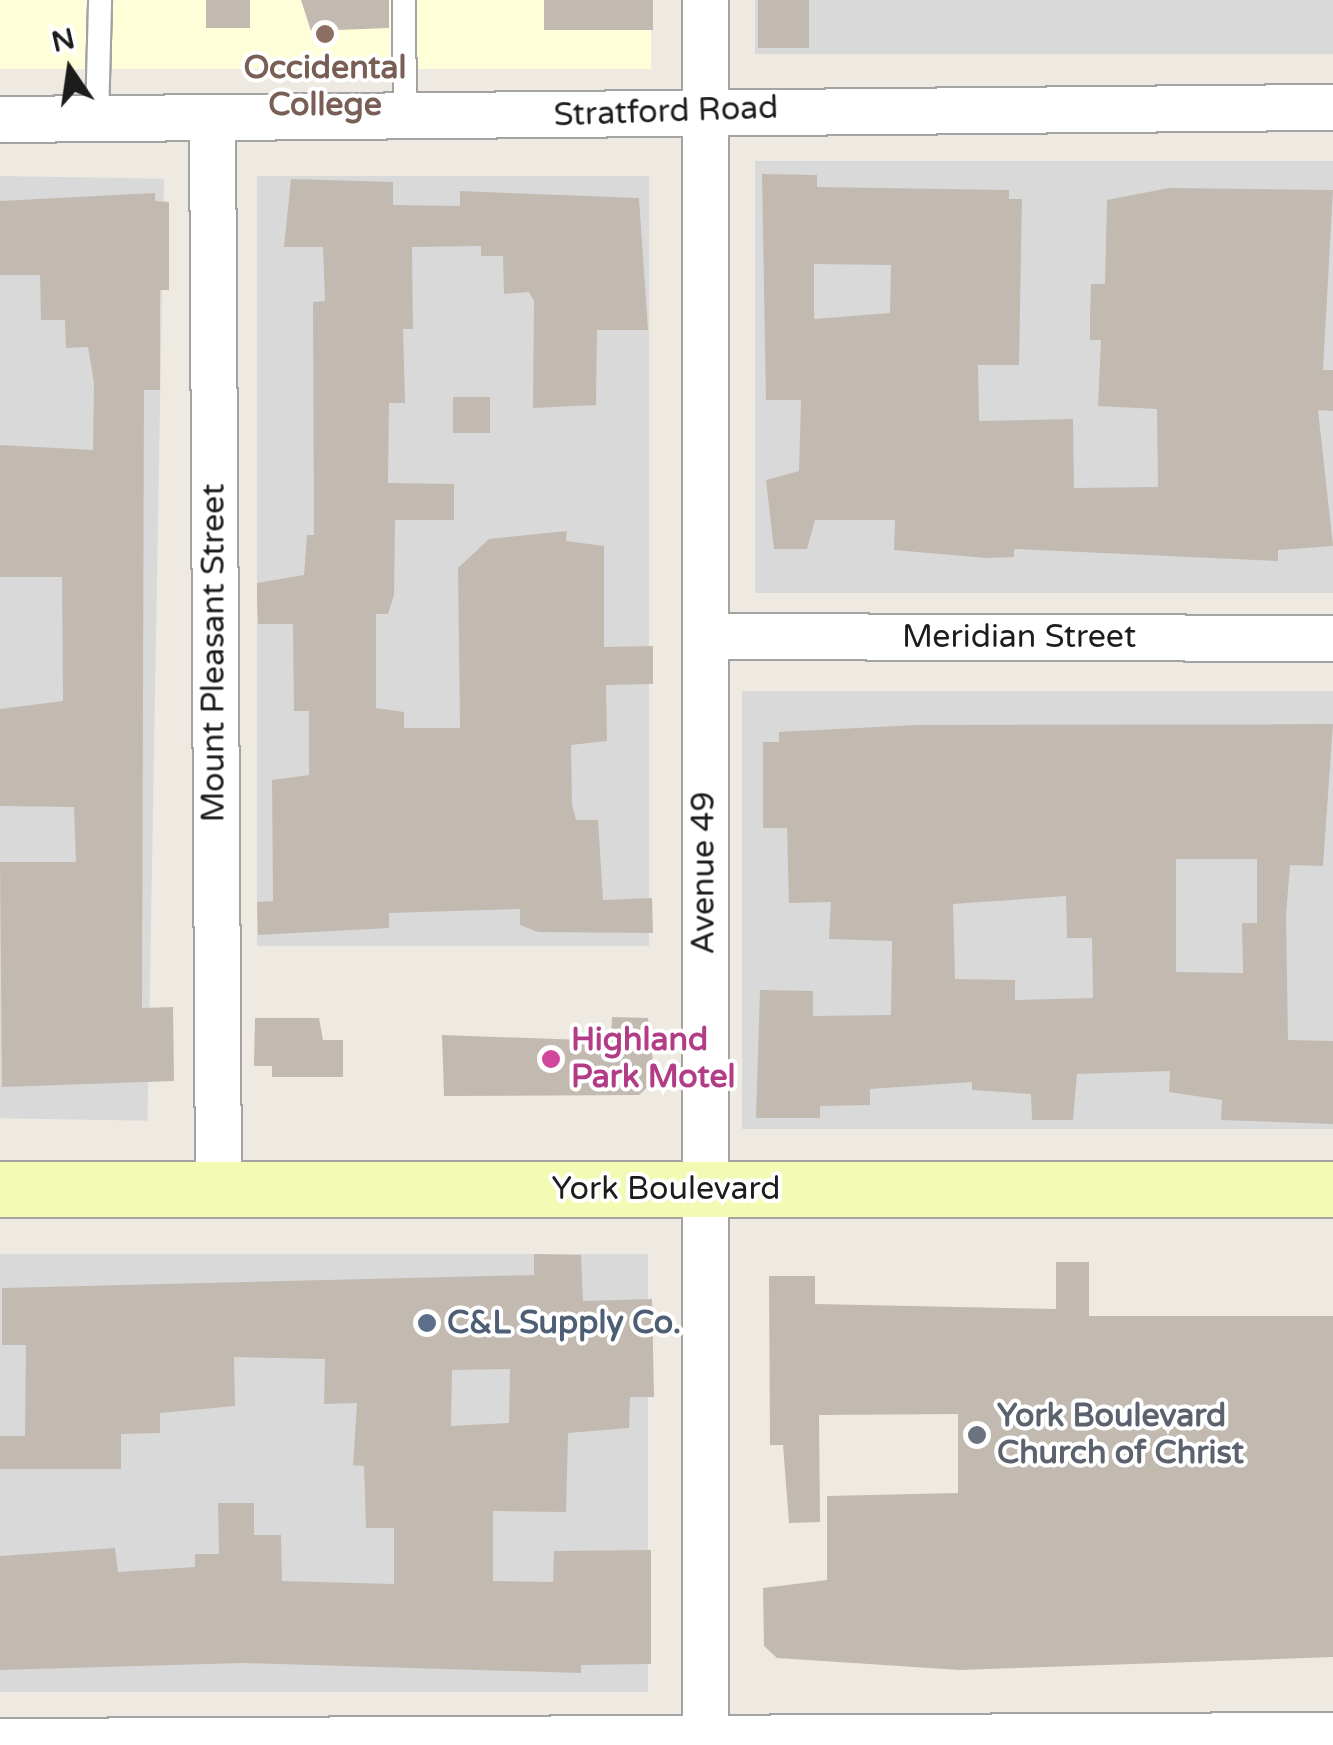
<!DOCTYPE html>
<html>
<head>
<meta charset="utf-8">
<style>
  body { margin:0 }
  #map { position:relative; width:1333px; height:1745px; overflow:hidden; background:#eeeae2; font-family:"Varela Round",sans-serif }
  div>[style] { position:absolute }
  [style*='--x'] { left:calc(var(--x)*1px); top:calc(var(--y)*1px); width:calc(var(--w)*1px); rotate:calc(var(--a)*1deg) }
  .residential>* { inset:0; background:#dad9d9; transform-origin:0 0 }
  .education>* { inset:0; background:#feffd9; transform-origin:0 0 }
  .building>* { inset:0; background:#c2bab1; transform-origin:0 0 }
  .roads { filter:drop-shadow(2px 0 #a3a3a3) drop-shadow(-2px 0 #a3a3a3) drop-shadow(0 2px #a3a3a3) drop-shadow(0 -2px #a3a3a3) }
  .service>* { height:22px; margin:-11px; padding:0 11px; transform-origin:11px; border-radius:11px; background:#fff }
  .minor>* { height:45px; margin:-22.5px; padding:0 22.5px; transform-origin:22.5px; border-radius:22.5px; background:#fff }
  .secondary>* { height:55px; margin:-27.5px; padding:0 27.5px; transform-origin:27.5px; border-radius:27.5px; background:#f3fab4 }
  .dots>* { width:28px; height:28px; translate:-50% -50%; box-sizing:border-box; border:5px solid #fff; border-radius:50% }
  span { translate:-50% -50%; white-space:nowrap; text-align:center; line-height:1.15; -webkit-text-stroke:8px #fff; paint-order:stroke }
  .education-label { font-size:32px; color:#785e54; font-weight:700 }
  .street-label { font-size:32px; color:#1c1c1c }
  .hotel-label { font-size:32px; color:#b23c85; font-weight:700 }
  .left { translate:0 -50%; text-align:left }
  .service-label { font-size:32px; color:#4e5e75; font-weight:700 }
  .worship-label { font-size:32px; color:#5b616d; font-weight:700 }
  .north { position:absolute; left:20px; top:20px; width:100px; height:100px; -webkit-text-stroke:8px #fff; paint-order:stroke; rotate:347deg; font-size:28px; font-weight:700; line-height:40px; text-align:center; color:#1c1c1c }
  .north::after { content:''; display:block; margin:auto; width:35px; height:45px; background:#1c1c1c; clip-path:polygon(50% 0,100% 100%,50% 72%,0 100%) }
</style>
</head>
<body>
<div id="map">
  <div class="residential">
    <div style="left:755px;top:0;width:578px;height:54px"></div>
    <div style="left:755px;top:161px;width:578px;height:432px"></div>
    <div style="left:0;top:176px;width:164px;height:942px;rotate:1deg"></div>
    <div style="left:649px;top:176px;width:770px;height:392px;rotate:90deg"></div>
    <div style="left:1333px;top:691px;width:438px;height:591px;rotate:90deg"></div>
    <div style="left:0;top:1254px;width:648px;height:438px"></div>
  </div>
  <div class="education">
    <div style="left:0;top:0;width:651px;height:69px"></div>
  </div>
  <div class="building">
    <div style="left:206px;top:0;width:44px;height:28px"></div>
    <div style="clip-path:polygon(301px 0,389px 0,389px 28px,311px 31px)"></div>
    <div style="left:544px;top:0;width:109px;height:30px"></div>
    <div style="left:758px;top:0;width:51px;height:48px"></div>
    <div style="clip-path:polygon(evenodd,762px 174px,817px 175px,817px 187px,1009px 190px,1009px 199px,1022px 199px,1019px 365px,978px 365px,979px 421px,1073px 419px,1074px 488px,1158px 487px,1157px 409px,1098px 406px,1101px 340px,1090px 340px,1090px 315px,1091px 284px,1105px 284px,1107px 200px,1169px 188px,1333px 190px,1323px 370px,1333px 370px,1333px 411px,1318px 410px,1333px 546px,1278px 550px,1278px 561px,1014px 549px,1014px 557px,986px 558px,894px 550px,895px 520px,815px 520px,807px 549px,774px 549px,766px 480px,799px 471px,801px 400px,766px 400px,762px 174px,814px 264px,891px 265px,890px 313px,814px 319px,814px 264px)"></div>
    <div style="clip-path:polygon(291px 179px,393px 182px,393px 205px,460px 206px,460px 191px,639px 198px,648px 330px,597px 330px,596px 405px,533px 408px,534px 301px,529px 292px,504px 294px,503px 256px,481px 256px,481px 246px,412px 247px,413px 329px,403px 329px,405px 403px,389px 403px,388px 483px,454px 484px,454px 520px,395px 520px,394px 595px,388px 614px,376px 614px,376px 708px,404px 712px,404px 728px,460px 728px,458px 568px,489px 539px,567px 531px,566px 541px,604px 546px,604px 647px,653px 646px,653px 684px,606px 685px,607px 741px,571px 745px,572px 804px,576px 820px,598px 820px,603px 900px,652px 898px,653px 933px,538px 932px,520px 925px,520px 909px,389px 913px,389px 928px,258px 935px,257px 902px,273px 901px,272px 780px,309px 775px,309px 711px,294px 711px,293px 624px,258px 624px,257px 601px,257px 583px,304px 575px,307px 535px,314px 535px,313px 302px,325px 301px,323px 247px,284px 247px)"></div>
    <div style="clip-path:polygon(155px 193px,155px 201px,169px 202px,169px 290px,160px 290px,160px 390px,144px 390px,142px 1008px,173px 1007px,174px 1081px,2px 1087px,0 862px,76px 862px,74px 807px,0 806px,0 709px,63px 701px,62px 577px,0 577px,0 445px,93px 450px,94px 383px,88px 347px,66px 348px,65px 320px,41px 320px,40px 275px,0 275px,0 201px)"></div>
    <div style="left:490px;top:397px;width:36px;height:37px;rotate:90deg"></div>
    <div style="clip-path:polygon(evenodd,1333px 724px,1323px 866px,1290px 865px,1286px 915px,1288px 1040px,1333px 1041px,1333px 1124px,1221px 1120px,1222px 1100px,1169px 1092px,1170px 1071px,1077px 1074px,1073px 1120px,1032px 1120px,1031px 1094px,972px 1090px,972px 1082px,870px 1089px,870px 1105px,820px 1106px,820px 1118px,756px 1118px,760px 990px,813px 991px,813px 1016px,891px 1015px,892px 941px,829px 939px,831px 902px,789px 903px,787px 828px,763px 828px,763px 742px,779px 742px,779px 732px,916px 725px,1333px 724px,1176px 859px,1257px 859px,1257px 923px,1242px 923px,1243px 973px,1176px 972px,1176px 859px,1333px 724px,1066px 896px,1067px 938px,1092px 938px,1093px 998px,1015px 1000px,1015px 980px,955px 979px,953px 904px,1066px 896px)"></div>
    <div style="clip-path:polygon(612px 1017px,648px 1018px,655px 1080px,639px 1095px,444px 1096px,442px 1035px,611px 1041px)"></div>
    <div style="clip-path:polygon(255px 1018px,319px 1018px,323px 1040px,343px 1040px,343px 1077px,272px 1077px,272px 1066px,254px 1066px)"></div>
    <div style="clip-path:polygon(evenodd,534px 1254px,581px 1255px,583px 1301px,652px 1299px,654px 1397px,630px 1397px,629px 1428px,568px 1433px,566px 1512px,493px 1511px,493px 1581px,553px 1582px,554px 1551px,651px 1550px,651px 1664px,581px 1665px,581px 1673px,243px 1663px,0 1670px,0 1556px,115px 1548px,118px 1572px,195px 1567px,195px 1554px,219px 1554px,218px 1503px,254px 1503px,254px 1535px,281px 1535px,282px 1581px,394px 1584px,394px 1528px,366px 1528px,364px 1466px,353px 1465px,357px 1403px,324px 1404px,325px 1359px,234px 1357px,235px 1406px,160px 1413px,160px 1433px,121px 1434px,121px 1469px,0 1469px,0 1436px,25px 1436px,26px 1345px,2px 1345px,2px 1288px,534px 1275px,534px 1254px,510px 1369px,509px 1423px,451px 1426px,452px 1370px,510px 1369px)"></div>
    <div style="clip-path:polygon(1056px 1262px,1089px 1262px,1089px 1316px,1333px 1316px,1333px 1657px,960px 1670px,777px 1658px,764px 1646px,763px 1588px,827px 1580px,827px 1496px,958px 1493px,958px 1414px,819px 1415px,820px 1522px,789px 1523px,783px 1445px,770px 1445px,769px 1276px,815px 1276px,815px 1304px,1056px 1309px)"></div>
  </div>
  <div class="roads">
    <div class="service">
      <div style="--x:404;--y:0;--w:117;--a:89.5"></div>
      <div style="--x:97;--y:118;--w:118;--a:-88.5"></div>
    </div>
    <div class="minor">
      <div style="--x:705;--y:0;--w:1745;--a:90"></div>
      <div style="--x:212;--y:117;--w:1072;--a:89.68"></div>
      <div style="--x:0;--y:119;--w:1333;--a:-0.52"></div>
      <div style="--x:706;--y:636;--w:627;--a:0.18"></div>
      <div style="--x:0;--y:1741;--w:1333;--a:-0.26"></div>
    </div>
    <div class="secondary">
      <div style="--x:0;--y:1189;--w:1333;--a:0"></div>
    </div>
  </div>
  <div class="dots">
    <div style="left:325px;top:34px;background:#8d6e63"></div>
    <div style="left:551px;top:1059px;background:#d1479c"></div>
    <div style="left:427px;top:1323px;background:#5c6f8a"></div>
    <div style="left:977px;top:1435px;background:#6b7280"></div>
  </div>
  <div class="education-label">
    <span style="left:325px;top:87px">Occidental<br>College</span>
  </div>
  <div class="street-label">
    <span style="left:666px;top:112px;rotate:-2deg">Stratford Road</span>
    <span style="left:1019px;top:637px">Meridian Street</span>
    <span style="left:214px;top:653px;rotate:-90deg">Mount Pleasant Street</span>
    <span style="left:704px;top:873px;rotate:-90deg">Avenue 49</span>
    <span style="left:666px;top:1189px">York Boulevard</span>
  </div>
  <div class="hotel-label">
    <span class="left" style="left:571px;top:1059px">Highland<br>Park Motel</span>
  </div>
  <div class="service-label">
    <span class="left" style="left:447px;top:1323px">C&amp;L Supply Co.</span>
  </div>
  <div class="worship-label">
    <span class="left" style="left:997px;top:1435px">York Boulevard<br>Church of Christ</span>
  </div>
  <div class="north">N</div>
</div>
</body>
</html>
